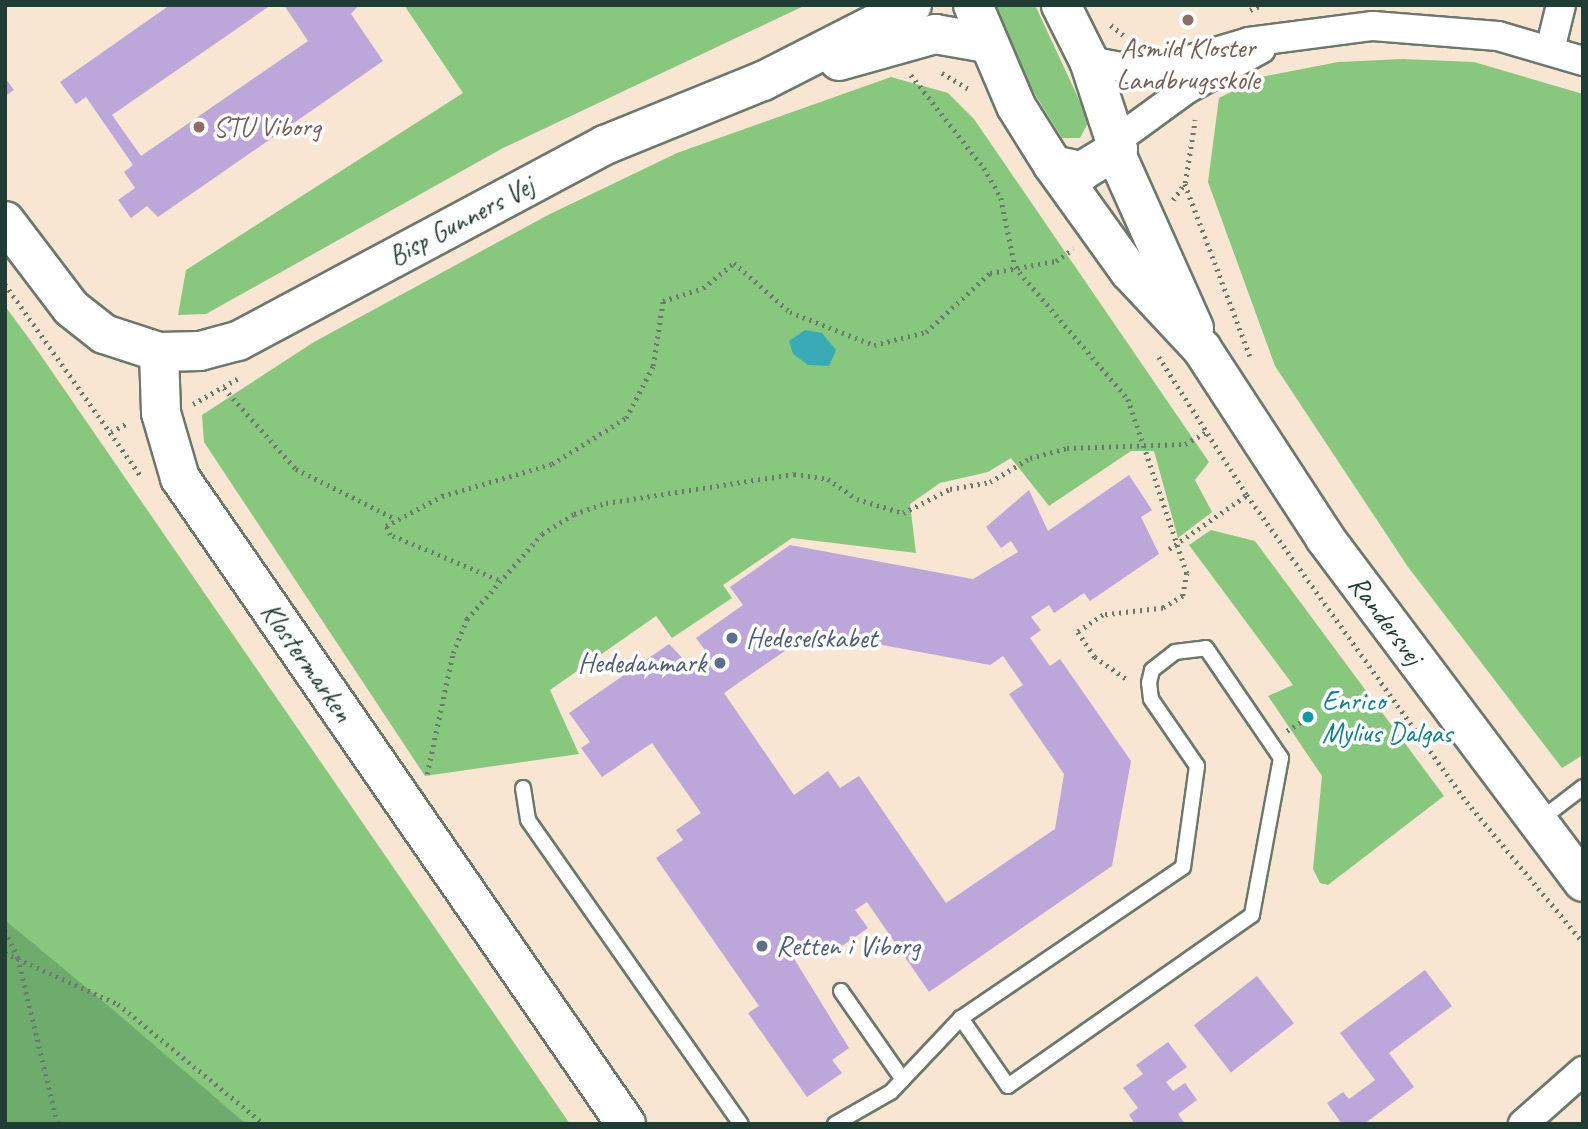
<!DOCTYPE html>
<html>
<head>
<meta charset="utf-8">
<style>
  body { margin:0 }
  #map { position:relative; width:1588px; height:1129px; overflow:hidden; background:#f8e6d3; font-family:Caveat,sans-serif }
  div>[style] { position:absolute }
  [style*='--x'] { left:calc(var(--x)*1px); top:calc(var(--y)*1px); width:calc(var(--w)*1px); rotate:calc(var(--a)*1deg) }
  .green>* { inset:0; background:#88c77e }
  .forest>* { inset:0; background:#6eac6d }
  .water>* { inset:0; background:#3aabb6 }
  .building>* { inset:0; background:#bca6da; transform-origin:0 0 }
  .path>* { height:4.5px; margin-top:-2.25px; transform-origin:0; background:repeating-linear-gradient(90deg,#6b786c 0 2px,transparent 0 7px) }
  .roads { filter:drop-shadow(2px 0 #6b786c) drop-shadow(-2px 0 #6b786c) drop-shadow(0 2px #6b786c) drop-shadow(0 -2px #6b786c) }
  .lane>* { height:14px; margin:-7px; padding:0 7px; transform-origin:7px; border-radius:7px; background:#fff }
  .street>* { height:28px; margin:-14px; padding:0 14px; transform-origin:14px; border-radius:14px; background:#fff }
  .secondary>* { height:38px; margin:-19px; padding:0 19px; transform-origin:19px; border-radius:19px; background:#fff }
  .dots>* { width:19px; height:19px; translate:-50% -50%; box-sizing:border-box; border:4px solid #fff; border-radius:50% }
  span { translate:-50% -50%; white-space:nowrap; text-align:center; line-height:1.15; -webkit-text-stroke:7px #fff; paint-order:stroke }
  .education-label { font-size:28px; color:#785e54 }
  .left { translate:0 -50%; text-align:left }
  .street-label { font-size:28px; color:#1f3d34 }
  .service-label { font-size:28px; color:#4e5e75 }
  .right { translate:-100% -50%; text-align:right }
  .culture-label { font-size:28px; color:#0d838f }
  .frame { position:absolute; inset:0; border:7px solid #1f3d34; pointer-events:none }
</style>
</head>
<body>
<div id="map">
  <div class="green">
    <div style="clip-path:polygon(404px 5px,806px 5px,503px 148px,206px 314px,178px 315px,186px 270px,463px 93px)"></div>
    <div style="clip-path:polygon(995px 5px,1035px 5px,1089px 121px,1080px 138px,1062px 138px,1028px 83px)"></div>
    <div style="clip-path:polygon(1403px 59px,1474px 62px,1583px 94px,1583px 755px,1562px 768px,1408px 567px,1275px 366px,1208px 182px,1219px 98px,1261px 77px,1338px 62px)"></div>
    <div style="clip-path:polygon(891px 77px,948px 93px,974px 119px,1209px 462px,1195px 480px,1212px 512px,1178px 538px,1154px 451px,1131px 451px,1049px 506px,1011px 458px,988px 472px,940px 483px,910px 504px,916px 553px,792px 538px,723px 585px,732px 598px,672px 638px,656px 616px,550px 690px,579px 754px,425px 776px,204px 442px,202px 415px,314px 342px,548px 215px,677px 153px)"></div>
    <div style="clip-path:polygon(5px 306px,33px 344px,570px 1124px,5px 1124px)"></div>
    <div style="clip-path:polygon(1211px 530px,1255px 541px,1444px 796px,1328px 885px,1320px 883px,1313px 869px,1322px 776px,1268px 696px,1293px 685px,1189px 545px)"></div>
  </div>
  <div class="forest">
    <div style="clip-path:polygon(5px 920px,111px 1008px,246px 1124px,5px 1124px)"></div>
  </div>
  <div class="water">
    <div style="clip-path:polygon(805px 330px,822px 333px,836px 350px,829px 366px,808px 365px,793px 354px,789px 341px)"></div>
  </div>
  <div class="building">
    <div style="clip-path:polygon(170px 5px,271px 5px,112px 115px,141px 156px,308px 41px,284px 5px,359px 5px,351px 14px,383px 61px,158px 217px,147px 206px,131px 218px,118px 200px,135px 188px,124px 172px,133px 165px,86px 97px,76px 104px,60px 82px)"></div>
    <div style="clip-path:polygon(5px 78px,14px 90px,5px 96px)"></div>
    <div style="clip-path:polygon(evenodd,1129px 475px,1152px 510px,1141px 517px,1159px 554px,1090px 601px,1084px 593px,1054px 613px,1049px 605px,1031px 617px,1041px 630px,1030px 638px,1050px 666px,1060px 659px,1131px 761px,1112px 866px,929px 992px,867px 902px,855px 910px,868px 928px,826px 957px,813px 939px,799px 949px,793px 957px,849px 1048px,832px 1060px,842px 1073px,807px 1097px,748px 1013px,759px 1006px,656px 858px,683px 840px,676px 830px,701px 813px,652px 743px,602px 777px,581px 748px,590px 742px,569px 713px,669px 644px,694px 670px,711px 658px,696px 638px,743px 605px,730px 587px,790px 545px,973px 579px,1018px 552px,1011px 541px,1001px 548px,986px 527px,1029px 490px,1048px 531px,1129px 475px,812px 632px,990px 665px,1003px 656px,1023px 685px,1009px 694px,1064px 774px,1055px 829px,946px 903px,859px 776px,840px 788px,828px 771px,794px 795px,724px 693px,812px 632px)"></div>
    <div style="clip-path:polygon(1425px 970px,1452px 1006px,1389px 1053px,1414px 1087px,1364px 1124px,1342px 1124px,1327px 1103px,1343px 1092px,1349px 1099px,1375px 1080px,1340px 1033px)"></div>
    <div style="left:1257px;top:976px;width:60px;height:80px;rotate:52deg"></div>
    <div style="clip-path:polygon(1168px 1042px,1187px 1067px,1166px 1082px,1173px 1091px,1185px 1083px,1197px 1100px,1178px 1114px,1185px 1124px,1135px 1124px,1129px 1115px,1138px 1108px,1123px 1088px,1143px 1074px,1136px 1065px)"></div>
  </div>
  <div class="path">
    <div style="--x:1250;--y:10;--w:12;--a:-24"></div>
    <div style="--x:1111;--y:25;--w:19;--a:39"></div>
    <div style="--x:942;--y:73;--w:33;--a:31"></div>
    <div style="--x:911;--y:75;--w:118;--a:51.9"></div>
    <div style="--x:984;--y:168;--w:34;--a:60"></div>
    <div style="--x:1001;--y:198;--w:70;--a:78.5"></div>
    <div style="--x:1015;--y:267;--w:174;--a:49.4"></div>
    <div style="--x:1128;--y:399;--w:184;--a:71.3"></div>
    <div style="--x:1187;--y:573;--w:23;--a:100"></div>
    <div style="--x:1183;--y:596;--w:23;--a:149"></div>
    <div style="--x:1163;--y:608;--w:60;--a:173.3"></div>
    <div style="--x:1103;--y:615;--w:30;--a:146"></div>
    <div style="--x:1078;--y:632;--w:30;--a:56"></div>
    <div style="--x:1095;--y:657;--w:39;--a:35"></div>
    <div style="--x:1185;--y:184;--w:184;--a:69.3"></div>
    <div style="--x:1173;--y:200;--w:21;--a:-55"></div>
    <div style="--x:1185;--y:183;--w:64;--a:-81"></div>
    <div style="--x:5;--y:284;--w:235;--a:54.7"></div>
    <div style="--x:1159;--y:357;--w:164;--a:57.5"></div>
    <div style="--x:1247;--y:495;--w:378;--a:54.4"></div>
    <div style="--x:1467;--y:802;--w:182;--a:50.4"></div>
    <div style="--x:224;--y:388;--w:108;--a:48.4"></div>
    <div style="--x:296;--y:469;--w:112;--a:26.6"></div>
    <div style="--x:193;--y:404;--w:51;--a:-29.6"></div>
    <div style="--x:111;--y:432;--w:19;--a:-28"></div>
    <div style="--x:1169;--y:549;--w:95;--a:-34.7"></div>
    <div style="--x:498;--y:580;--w:117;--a:-157.4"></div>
    <div style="--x:390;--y:535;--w:10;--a:-114"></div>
    <div style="--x:386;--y:526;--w:64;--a:-28.2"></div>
    <div style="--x:442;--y:496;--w:115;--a:-16.2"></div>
    <div style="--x:552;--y:464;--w:87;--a:-31.9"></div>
    <div style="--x:626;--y:418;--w:59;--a:-62.6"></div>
    <div style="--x:653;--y:366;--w:66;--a:-81.3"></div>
    <div style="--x:663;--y:301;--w:42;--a:-18"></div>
    <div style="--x:703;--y:288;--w:40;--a:-39"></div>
    <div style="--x:734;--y:263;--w:74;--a:41.2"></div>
    <div style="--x:790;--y:312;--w:90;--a:21.4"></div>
    <div style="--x:874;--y:345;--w:54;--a:-14"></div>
    <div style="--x:926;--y:332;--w:87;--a:-42.7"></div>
    <div style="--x:990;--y:273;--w:67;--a:-10.3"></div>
    <div style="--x:1056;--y:261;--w:21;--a:-35"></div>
    <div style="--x:1287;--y:731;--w:17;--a:-33"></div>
    <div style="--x:427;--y:774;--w:124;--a:-77.9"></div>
    <div style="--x:453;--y:653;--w:37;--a:-68"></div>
    <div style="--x:467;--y:619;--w:113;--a:-48.6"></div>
    <div style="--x:542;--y:534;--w:38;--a:-32"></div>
    <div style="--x:574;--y:514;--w:34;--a:-19"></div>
    <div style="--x:606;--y:503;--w:190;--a:-8.8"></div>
    <div style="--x:794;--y:474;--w:34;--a:8"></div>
    <div style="--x:828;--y:479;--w:35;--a:35"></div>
    <div style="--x:857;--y:499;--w:48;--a:16.9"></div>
    <div style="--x:903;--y:513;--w:53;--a:-27.1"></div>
    <div style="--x:950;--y:489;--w:41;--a:-9.9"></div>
    <div style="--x:990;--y:482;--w:47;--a:-31"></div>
    <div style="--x:1030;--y:458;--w:38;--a:-15"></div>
    <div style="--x:1067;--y:448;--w:118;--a:-1.9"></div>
    <div style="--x:1185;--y:444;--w:25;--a:-29"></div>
    <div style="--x:5;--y:931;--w:30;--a:64"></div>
    <div style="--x:18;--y:958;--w:171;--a:76.5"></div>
    <div style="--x:5;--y:953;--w:124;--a:24.3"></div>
    <div style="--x:118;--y:1004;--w:189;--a:39.4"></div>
  </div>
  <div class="roads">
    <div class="lane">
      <div style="--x:523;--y:788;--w:32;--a:81"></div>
      <div style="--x:528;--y:820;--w:371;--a:55"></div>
      <div style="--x:1540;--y:820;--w:54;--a:-37.5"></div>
      <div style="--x:841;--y:991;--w:108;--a:55.1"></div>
      <div style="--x:835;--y:1124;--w:64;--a:-29.7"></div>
      <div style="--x:891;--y:1092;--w:102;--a:-46.6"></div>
      <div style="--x:961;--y:1018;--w:268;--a:-34.2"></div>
      <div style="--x:1183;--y:867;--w:102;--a:-82.1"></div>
      <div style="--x:1197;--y:766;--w:81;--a:-124.5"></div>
      <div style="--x:1151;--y:699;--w:16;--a:-97"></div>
      <div style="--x:1149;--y:683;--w:13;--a:-77"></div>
      <div style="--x:1152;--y:670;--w:29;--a:-38"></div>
      <div style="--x:1175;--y:652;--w:31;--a:-7"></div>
      <div style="--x:1206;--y:648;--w:133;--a:55.7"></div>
      <div style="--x:1281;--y:758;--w:160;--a:100.5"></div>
      <div style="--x:1252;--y:915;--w:298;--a:145"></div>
      <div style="--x:1008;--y:1086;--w:83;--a:-124.7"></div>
    </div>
    <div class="street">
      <div style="--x:1550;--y:50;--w:46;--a:-76.3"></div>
      <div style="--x:1089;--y:61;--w:60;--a:10.6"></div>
      <div style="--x:1148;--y:72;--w:105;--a:-16.5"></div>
      <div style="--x:1249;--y:42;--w:125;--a:-7.4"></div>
      <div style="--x:1373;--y:26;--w:125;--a:4.6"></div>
      <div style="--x:1498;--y:36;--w:89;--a:16.4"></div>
      <div style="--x:1117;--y:140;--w:87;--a:-36.1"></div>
      <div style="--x:1187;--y:89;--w:84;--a:-28.4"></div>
      <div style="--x:1523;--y:1124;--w:80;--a:-41.5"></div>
    </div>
    <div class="secondary">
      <div style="--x:973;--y:5;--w:110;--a:66.9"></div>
      <div style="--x:1016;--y:106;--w:70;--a:57.9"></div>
      <div style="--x:1053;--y:165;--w:132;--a:54.3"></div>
      <div style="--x:1130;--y:272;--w:105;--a:46.9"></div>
      <div style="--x:1202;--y:349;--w:225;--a:56.9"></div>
      <div style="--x:1325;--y:538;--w:430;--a:53.1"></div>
      <div style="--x:839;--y:61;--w:100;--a:-15.7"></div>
      <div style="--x:935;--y:34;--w:52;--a:10"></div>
      <div style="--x:1116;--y:154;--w:191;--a:65.9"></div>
      <div style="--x:1053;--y:165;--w:30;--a:12"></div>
      <div style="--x:1082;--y:171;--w:42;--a:-31.4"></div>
      <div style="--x:1118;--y:149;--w:93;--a:-108.2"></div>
      <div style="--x:1089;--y:61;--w:63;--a:-116.6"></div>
      <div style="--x:5;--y:221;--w:109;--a:52.8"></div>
      <div style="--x:71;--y:308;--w:42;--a:38.2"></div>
      <div style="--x:104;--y:334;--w:58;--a:18.1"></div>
      <div style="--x:159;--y:352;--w:41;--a:-1.4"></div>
      <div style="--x:200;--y:351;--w:39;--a:-15"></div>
      <div style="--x:238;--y:341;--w:416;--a:-28.1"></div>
      <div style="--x:605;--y:145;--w:170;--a:-22.1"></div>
      <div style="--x:763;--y:81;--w:167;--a:-27"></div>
      <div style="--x:159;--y:352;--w:61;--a:88.1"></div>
      <div style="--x:161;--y:413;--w:68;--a:73.7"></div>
      <div style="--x:180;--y:478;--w:785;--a:55.38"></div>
    </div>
  </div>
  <div class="dots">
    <div style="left:1188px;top:20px;background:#8d6e63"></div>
    <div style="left:199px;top:127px;background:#8d6e63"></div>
    <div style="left:732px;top:638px;background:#5c6f8a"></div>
    <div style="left:720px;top:663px;background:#5c6f8a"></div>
    <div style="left:1308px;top:717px;background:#0f9aa8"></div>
    <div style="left:762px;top:946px;background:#5c6f8a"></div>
  </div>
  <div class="education-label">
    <span style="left:1188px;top:64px">Asmild Kloster<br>Landbrugsskole</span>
    <span class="left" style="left:213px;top:127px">STU Viborg</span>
  </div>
  <div class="street-label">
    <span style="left:461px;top:221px;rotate:-28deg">Bisp Gunners Vej</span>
    <span style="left:1386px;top:620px;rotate:53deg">Randersvej</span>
    <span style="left:307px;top:662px;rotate:55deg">Klostermarken</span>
  </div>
  <div class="service-label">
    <span class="left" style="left:746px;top:638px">Hedeselskabet</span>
    <span class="right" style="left:706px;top:663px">Hededanmark</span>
    <span class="left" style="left:776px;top:946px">Retten i Viborg</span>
  </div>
  <div class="culture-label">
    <span class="left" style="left:1322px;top:717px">Enrico<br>Mylius Dalgas</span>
  </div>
  <div class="frame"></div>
</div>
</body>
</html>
